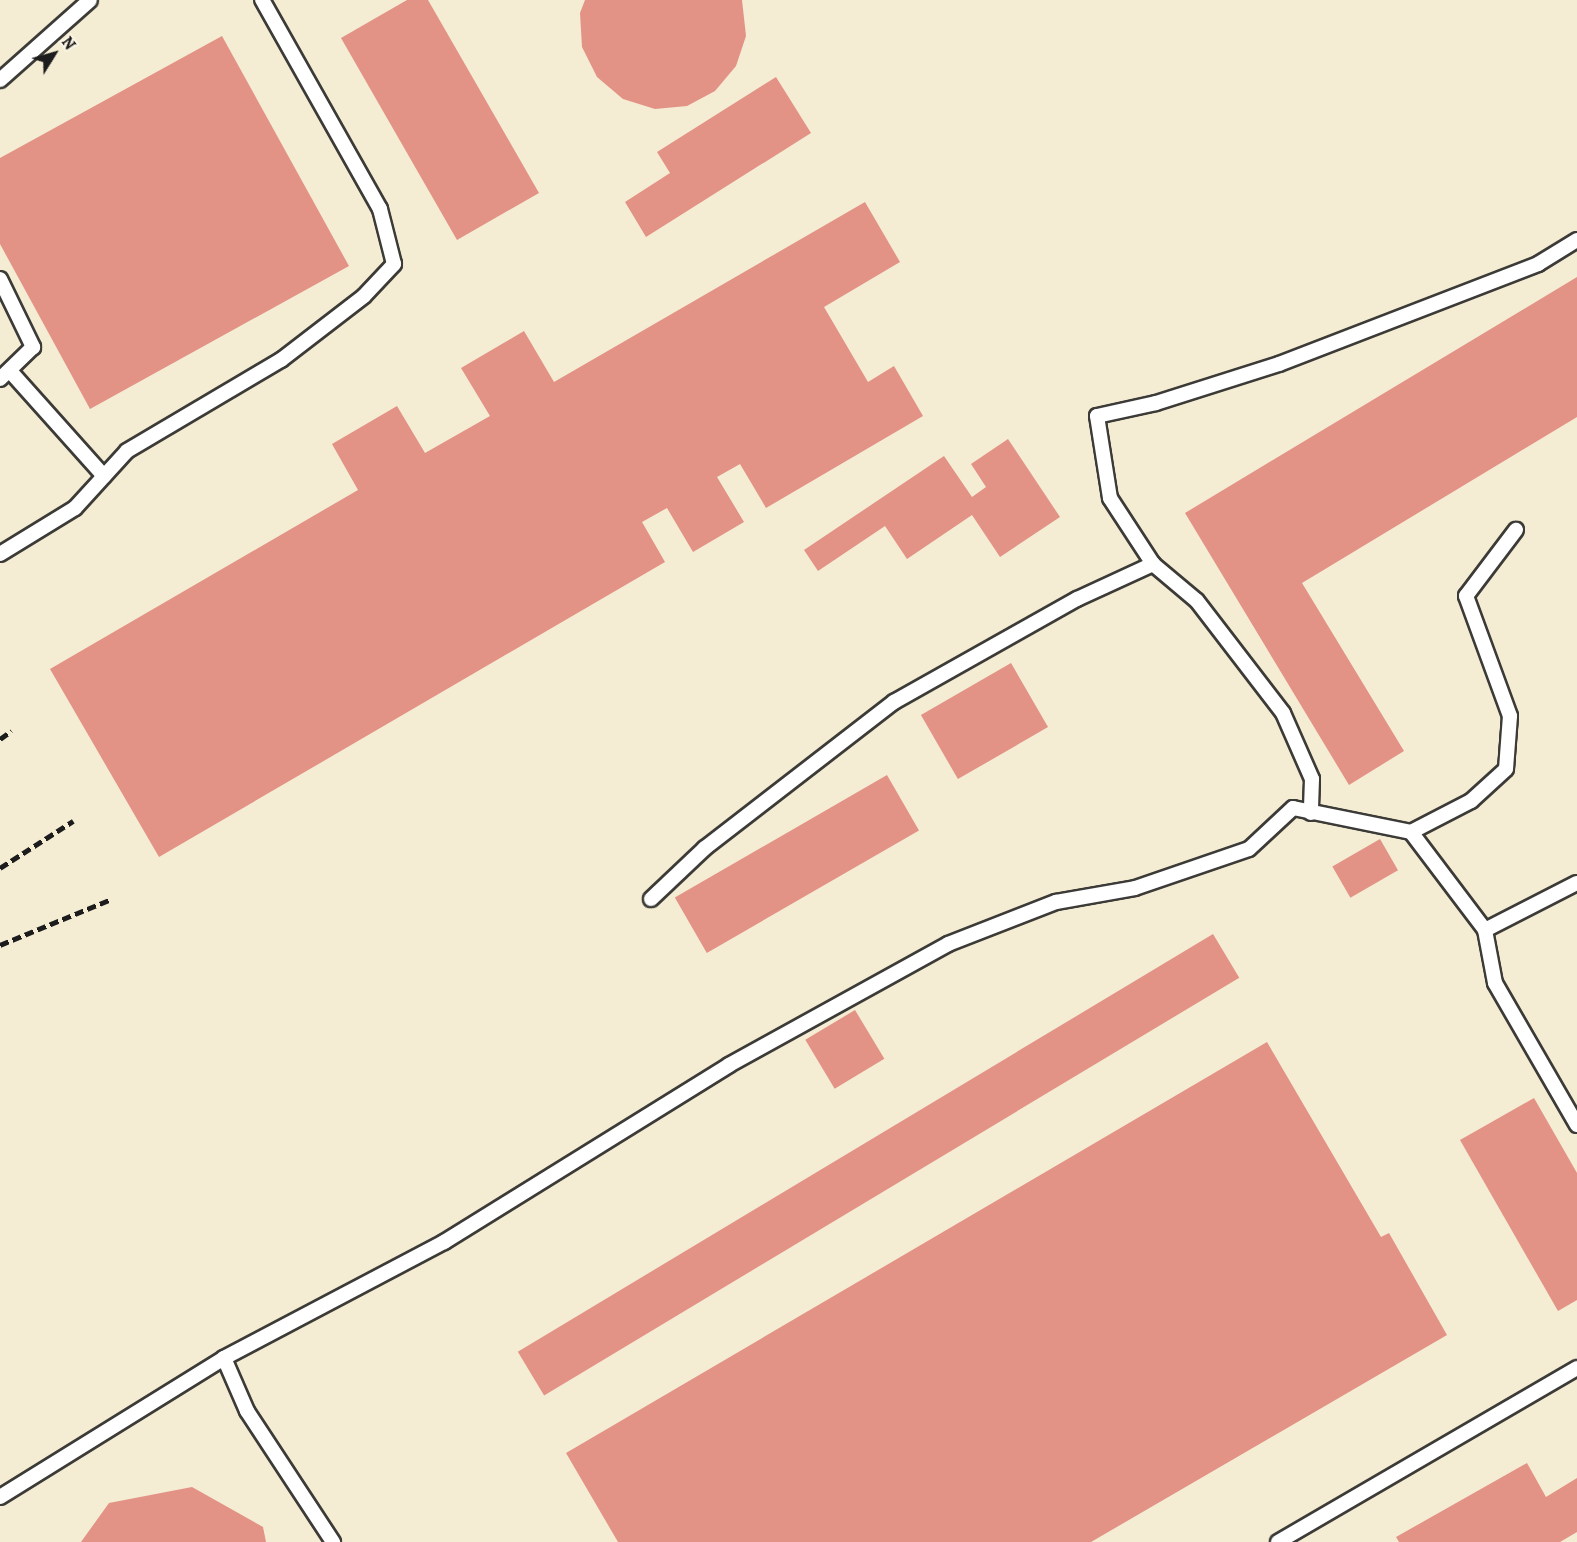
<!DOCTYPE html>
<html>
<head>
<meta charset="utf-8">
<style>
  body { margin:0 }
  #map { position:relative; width:1577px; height:1542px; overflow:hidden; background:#f4ecd3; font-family:Alegreya,serif }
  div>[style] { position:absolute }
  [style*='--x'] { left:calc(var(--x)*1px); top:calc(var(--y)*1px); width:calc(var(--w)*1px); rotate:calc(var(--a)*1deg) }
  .building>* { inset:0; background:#e39286; transform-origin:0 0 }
  .roads { filter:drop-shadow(2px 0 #3c3b37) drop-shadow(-2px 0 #3c3b37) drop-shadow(0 2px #3c3b37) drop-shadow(0 -2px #3c3b37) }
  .service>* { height:14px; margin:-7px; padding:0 7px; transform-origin:7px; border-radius:7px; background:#fff }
  .rail>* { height:4.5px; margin-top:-2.25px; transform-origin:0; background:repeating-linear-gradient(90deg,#1c1c1c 0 9px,transparent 0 13.5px) }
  span { translate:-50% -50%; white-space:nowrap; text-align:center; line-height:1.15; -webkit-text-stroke:6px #fcf5e5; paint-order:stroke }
  .north { position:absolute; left:24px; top:24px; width:60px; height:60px; -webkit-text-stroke:4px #fcf5e5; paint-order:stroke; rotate:53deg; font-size:16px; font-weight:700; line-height:24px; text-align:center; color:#1c1c1c }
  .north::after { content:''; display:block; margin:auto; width:21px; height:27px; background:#1c1c1c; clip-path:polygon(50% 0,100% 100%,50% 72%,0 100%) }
</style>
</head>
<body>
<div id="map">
  <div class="building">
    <div style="clip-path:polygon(407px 0,428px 0,539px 193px,457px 240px,341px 38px)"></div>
    <div style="clip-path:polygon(585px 0,742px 0,746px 36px,736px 66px,715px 91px,687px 106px,655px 109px,623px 99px,597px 77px,582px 47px,580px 13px)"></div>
    <div style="clip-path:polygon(222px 36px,349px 266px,90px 409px,0 244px,0 158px)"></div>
    <div style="clip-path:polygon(776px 77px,811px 133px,646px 237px,625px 202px,670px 173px,657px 152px)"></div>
    <div style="clip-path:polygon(865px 202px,900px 262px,824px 307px,868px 382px,894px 366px,923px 416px,766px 508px,740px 464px,717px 477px,744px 522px,693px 552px,667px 508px,642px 522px,665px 562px,159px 857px,50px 669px,358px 490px,332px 444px,397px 406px,425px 453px,490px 416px,461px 368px,524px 331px,554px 382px)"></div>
    <div style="clip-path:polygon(1577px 277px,1577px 417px,1302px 583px,1404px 751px,1349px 785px,1185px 513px)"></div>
    <div style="clip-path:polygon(1008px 439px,1060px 517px,1000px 557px,972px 515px,907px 559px,885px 526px,818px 571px,804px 550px,944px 456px,972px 497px,986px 487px,971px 464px)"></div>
    <div style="left:1011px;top:663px;width:74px;height:104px;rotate:60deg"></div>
    <div style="left:887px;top:775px;width:64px;height:245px;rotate:60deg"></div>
    <div style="left:1380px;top:839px;width:36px;height:55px;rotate:60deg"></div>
    <div style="left:1213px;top:934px;width:51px;height:811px;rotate:59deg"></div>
    <div style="left:855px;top:1010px;width:57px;height:58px;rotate:59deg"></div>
    <div style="clip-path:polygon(1267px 1042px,1381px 1237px,1389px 1233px,1447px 1335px,1091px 1542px,618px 1542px,566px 1453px)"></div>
    <div style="clip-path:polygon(1534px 1098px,1577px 1173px,1577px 1300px,1558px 1311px,1460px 1140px)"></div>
    <div style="clip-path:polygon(1527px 1463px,1546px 1497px,1577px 1478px,1577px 1532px,1560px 1542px,1399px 1542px,1396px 1537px)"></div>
    <div style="clip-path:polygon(192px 1487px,263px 1527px,266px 1542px,81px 1542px,109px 1503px)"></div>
  </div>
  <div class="roads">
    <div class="service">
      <div style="--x:0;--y:80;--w:120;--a:-41.6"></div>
      <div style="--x:0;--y:279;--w:76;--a:64.1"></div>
      <div style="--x:33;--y:347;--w:46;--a:135.9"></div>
      <div style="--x:10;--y:371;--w:141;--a:48.2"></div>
      <div style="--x:0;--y:554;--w:88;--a:-31.5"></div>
      <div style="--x:75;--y:508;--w:77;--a:-47.6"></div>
      <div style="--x:127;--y:451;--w:179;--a:-30.6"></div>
      <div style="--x:281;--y:360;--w:105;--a:-37.6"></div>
      <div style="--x:364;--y:296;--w:44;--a:-46.8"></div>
      <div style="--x:394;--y:264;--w:57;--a:-104.3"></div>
      <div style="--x:380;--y:209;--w:240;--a:-119.4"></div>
      <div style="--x:1153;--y:564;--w:79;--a:-123.1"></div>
      <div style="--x:1110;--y:498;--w:83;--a:-99"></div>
      <div style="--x:1097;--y:416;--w:60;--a:-12.4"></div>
      <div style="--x:1156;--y:403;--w:129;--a:-17.6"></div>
      <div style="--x:1279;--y:364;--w:278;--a:-21.1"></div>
      <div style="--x:1538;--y:264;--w:46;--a:-31.6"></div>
      <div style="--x:1411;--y:832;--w:68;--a:-27.3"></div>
      <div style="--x:1471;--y:801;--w:47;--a:-42.4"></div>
      <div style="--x:1506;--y:769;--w:53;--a:-85.7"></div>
      <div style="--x:1510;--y:716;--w:128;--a:-110.1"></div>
      <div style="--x:1466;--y:596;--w:83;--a:-52.9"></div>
      <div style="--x:651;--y:899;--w:74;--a:-43.4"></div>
      <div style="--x:705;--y:848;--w:239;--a:-37.7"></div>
      <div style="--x:894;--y:702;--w:210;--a:-29.4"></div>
      <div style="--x:1077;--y:599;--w:84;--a:-24.7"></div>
      <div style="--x:1153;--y:564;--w:57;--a:40.1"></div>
      <div style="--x:1197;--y:601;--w:141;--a:52.5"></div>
      <div style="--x:1283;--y:713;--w:72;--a:66.3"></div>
      <div style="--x:1312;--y:779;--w:34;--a:92"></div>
      <div style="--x:1485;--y:930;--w:54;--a:79.3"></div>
      <div style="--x:1495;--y:983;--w:164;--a:60"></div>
      <div style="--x:224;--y:1358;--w:58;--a:66.5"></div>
      <div style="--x:247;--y:1411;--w:157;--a:56.7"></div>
      <div style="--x:0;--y:1497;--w:264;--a:-31.8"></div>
      <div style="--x:224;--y:1358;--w:249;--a:-27.8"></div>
      <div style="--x:444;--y:1242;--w:335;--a:-31.8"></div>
      <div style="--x:729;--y:1065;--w:250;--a:-28.9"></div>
      <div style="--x:948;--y:944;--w:116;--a:-21.3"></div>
      <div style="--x:1056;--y:902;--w:80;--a:-10"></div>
      <div style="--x:1135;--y:888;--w:120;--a:-18.9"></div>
      <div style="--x:1249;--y:849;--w:60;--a:-43"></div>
      <div style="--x:1293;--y:808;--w:120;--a:11.5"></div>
      <div style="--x:1411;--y:832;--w:123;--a:52.9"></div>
      <div style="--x:1485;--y:930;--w:103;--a:-27.1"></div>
      <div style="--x:1278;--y:1542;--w:346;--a:-30.2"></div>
    </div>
  </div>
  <div class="rail">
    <div style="--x:0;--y:739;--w:14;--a:-36"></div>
    <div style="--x:0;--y:868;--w:87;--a:-32.8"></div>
    <div style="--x:0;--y:945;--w:118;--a:-22.4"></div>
  </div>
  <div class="north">N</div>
</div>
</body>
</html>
